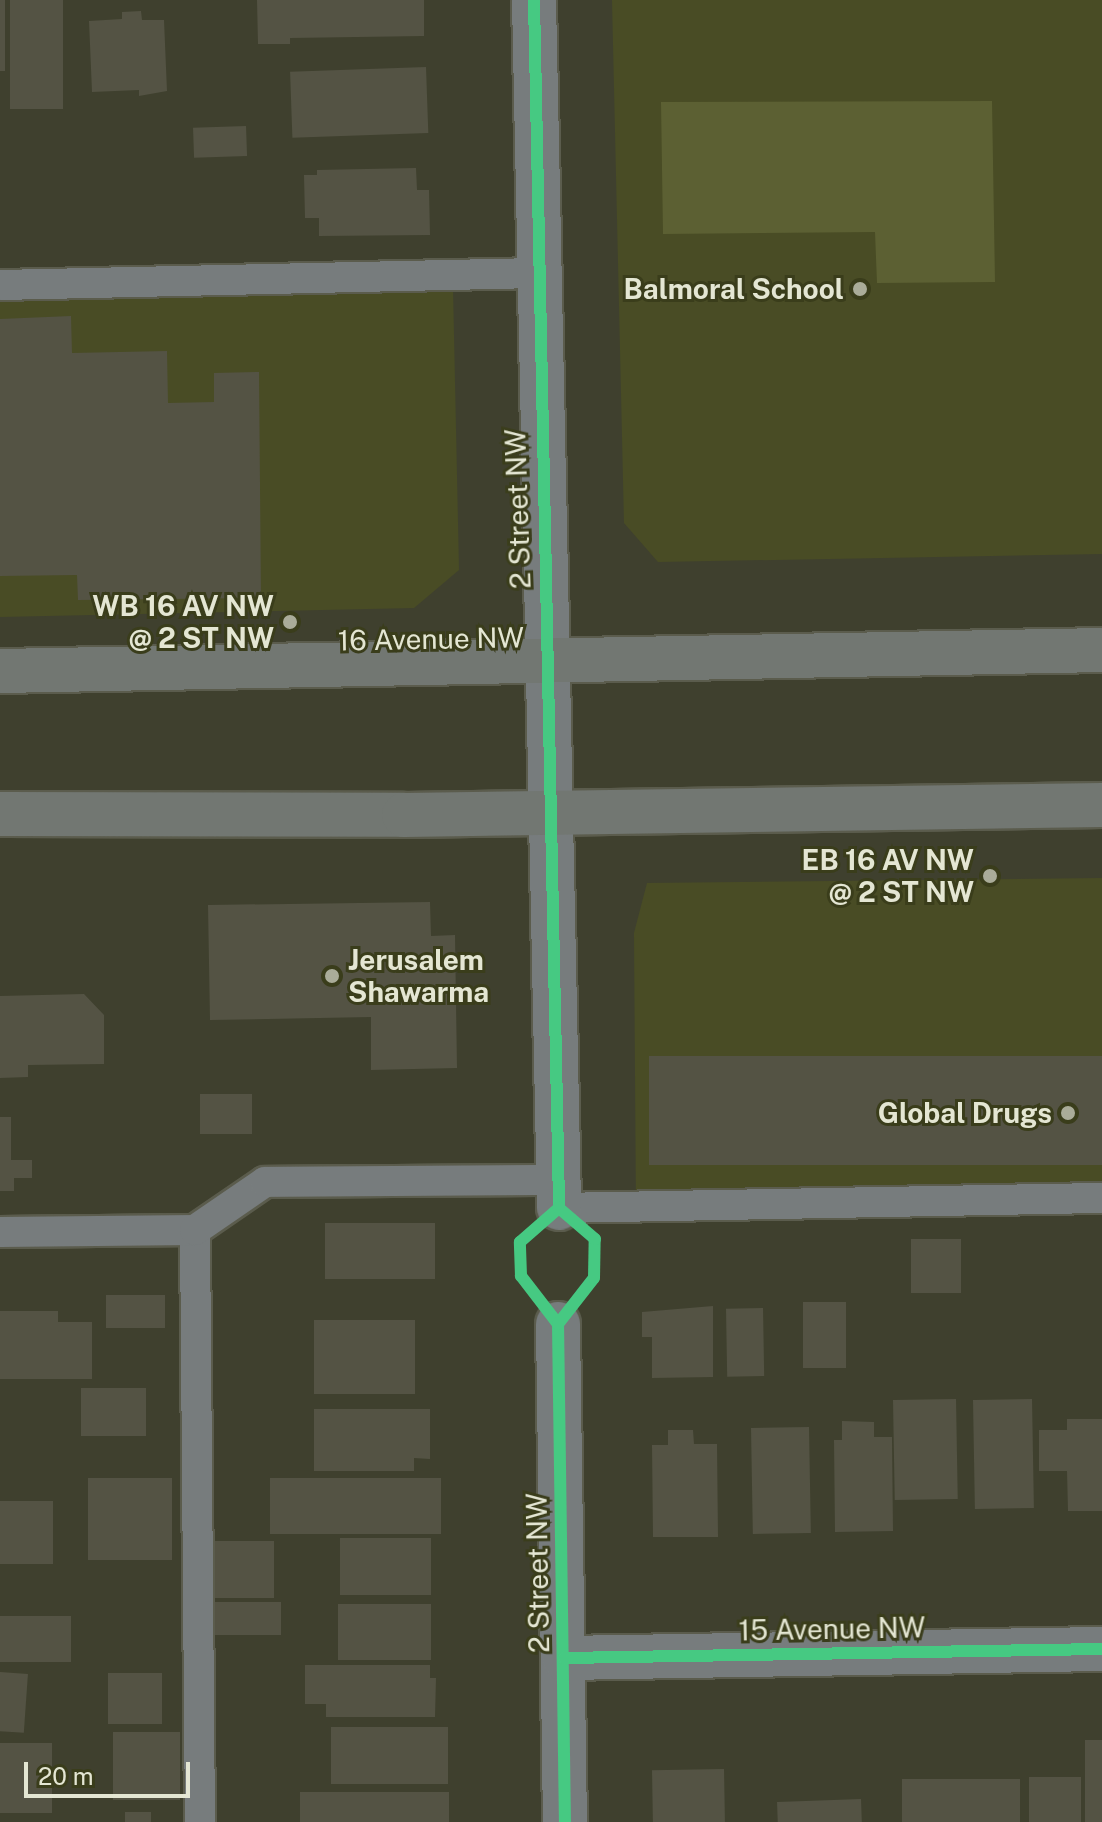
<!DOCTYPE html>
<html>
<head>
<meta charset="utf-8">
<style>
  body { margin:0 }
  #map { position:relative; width:1102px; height:1822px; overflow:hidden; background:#3f402e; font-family:"Public Sans",sans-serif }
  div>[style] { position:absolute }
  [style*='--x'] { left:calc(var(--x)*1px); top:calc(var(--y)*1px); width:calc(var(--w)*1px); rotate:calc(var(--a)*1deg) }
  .built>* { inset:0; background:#494c25 }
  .green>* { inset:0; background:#5c6033 }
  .building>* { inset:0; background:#545344; transform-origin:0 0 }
  .roads { filter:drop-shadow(2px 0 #5b5c4d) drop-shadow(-2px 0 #5b5c4d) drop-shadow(0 2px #5b5c4d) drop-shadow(0 -2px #5b5c4d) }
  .lane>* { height:30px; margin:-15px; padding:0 15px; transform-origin:15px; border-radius:15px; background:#777c7d }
  .street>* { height:44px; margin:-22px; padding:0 22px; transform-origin:22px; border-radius:22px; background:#777c7d }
  .highway>* { height:44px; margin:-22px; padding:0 22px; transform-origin:22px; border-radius:22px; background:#727772 }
  .cycleway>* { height:12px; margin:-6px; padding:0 6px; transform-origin:6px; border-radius:6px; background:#46c982 }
  .dots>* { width:22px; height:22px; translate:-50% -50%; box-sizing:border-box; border:4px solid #3a3d1b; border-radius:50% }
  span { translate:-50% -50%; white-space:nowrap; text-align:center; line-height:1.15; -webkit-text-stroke:6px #3a3d1b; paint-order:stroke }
  .poi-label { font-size:28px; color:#e4e6d3; font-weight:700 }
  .right { translate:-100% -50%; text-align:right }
  .left { translate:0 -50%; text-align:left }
  .street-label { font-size:28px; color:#e4e6d3 }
  .scale { position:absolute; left:24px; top:1762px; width:166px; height:36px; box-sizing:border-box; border:4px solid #e4e6d3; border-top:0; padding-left:10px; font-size:24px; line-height:28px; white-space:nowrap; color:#e4e6d3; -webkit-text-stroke:6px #3a3d1b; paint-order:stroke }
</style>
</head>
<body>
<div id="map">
  <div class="built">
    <div style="clip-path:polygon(612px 0,1102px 0,1102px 554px,658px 562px,624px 523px)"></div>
    <div style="clip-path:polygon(453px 289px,459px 570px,414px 608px,0 617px,0 297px)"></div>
    <div style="clip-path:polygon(1102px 878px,1102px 1191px,636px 1209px,634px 933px,647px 883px)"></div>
  </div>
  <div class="green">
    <div style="clip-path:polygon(992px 101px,995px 282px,877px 283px,875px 232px,663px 234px,661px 102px)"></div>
  </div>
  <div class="building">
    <div style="left:0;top:0;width:5px;height:71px"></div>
    <div style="left:10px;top:0;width:53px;height:109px"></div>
    <div style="clip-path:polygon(257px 0,424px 0,424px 36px,290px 38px,290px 44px,258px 44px)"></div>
    <div style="clip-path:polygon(141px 11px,142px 20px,164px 20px,167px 91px,139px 96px,139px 90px,92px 92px,89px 21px,122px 19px,122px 12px)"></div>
    <div style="left:426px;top:67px;width:66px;height:136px;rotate:88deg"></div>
    <div style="left:246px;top:126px;width:30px;height:53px;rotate:88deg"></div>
    <div style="clip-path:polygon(416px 168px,417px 190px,429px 190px,430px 235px,319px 236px,319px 218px,305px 218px,304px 175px,317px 175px,317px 170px)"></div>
    <div style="clip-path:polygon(71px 316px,72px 353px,167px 351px,168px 403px,214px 402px,214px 373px,259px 372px,261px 598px,78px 600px,77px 575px,0 576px,0 319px)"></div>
    <div style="clip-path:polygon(430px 902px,431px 936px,455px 935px,457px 1068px,371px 1070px,371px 1017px,210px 1020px,208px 905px)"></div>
    <div style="clip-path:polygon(84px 994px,104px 1015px,104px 1064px,28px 1065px,28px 1077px,0 1078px,0 996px)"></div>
    <div style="left:1102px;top:1056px;width:109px;height:453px;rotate:90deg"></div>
    <div style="left:252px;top:1094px;width:40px;height:52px;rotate:90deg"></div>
    <div style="clip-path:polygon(0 1117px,11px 1117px,11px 1160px,32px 1160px,32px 1178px,14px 1178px,14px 1191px,0 1191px)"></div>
    <div style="left:325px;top:1223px;width:110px;height:56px"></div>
    <div style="left:911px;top:1239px;width:50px;height:54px"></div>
    <div style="left:106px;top:1295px;width:59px;height:33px"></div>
    <div style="left:803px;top:1302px;width:43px;height:66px"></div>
    <div style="clip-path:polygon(713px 1306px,713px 1377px,652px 1378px,652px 1337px,642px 1337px,642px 1312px)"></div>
    <div style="left:763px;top:1308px;width:68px;height:37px;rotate:89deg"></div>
    <div style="clip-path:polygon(0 1311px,58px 1311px,58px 1322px,92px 1322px,92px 1379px,0 1379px)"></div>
    <div style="left:314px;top:1320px;width:101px;height:74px"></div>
    <div style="left:81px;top:1388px;width:65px;height:48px"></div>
    <div style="left:956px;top:1399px;width:100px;height:63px;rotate:89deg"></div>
    <div style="left:1032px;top:1399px;width:109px;height:59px;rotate:89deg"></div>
    <div style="clip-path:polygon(314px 1409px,430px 1409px,430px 1459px,414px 1458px,414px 1471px,314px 1471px)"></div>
    <div style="clip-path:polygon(1067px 1419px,1102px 1419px,1102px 1511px,1068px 1511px,1067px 1471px,1039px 1471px,1039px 1430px,1067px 1430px)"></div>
    <div style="clip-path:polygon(842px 1421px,874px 1422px,874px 1437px,892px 1437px,893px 1531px,835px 1532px,834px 1440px,842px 1440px)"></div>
    <div style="left:809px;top:1427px;width:106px;height:58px;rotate:89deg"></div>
    <div style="clip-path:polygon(668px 1430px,693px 1430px,694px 1444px,717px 1444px,718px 1537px,653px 1537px,652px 1445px,668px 1445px)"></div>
    <div style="left:88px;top:1478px;width:84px;height:82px"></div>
    <div style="left:270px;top:1478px;width:171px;height:56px"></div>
    <div style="left:0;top:1501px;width:53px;height:63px"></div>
    <div style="left:340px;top:1538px;width:91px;height:57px"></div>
    <div style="left:212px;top:1541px;width:62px;height:57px"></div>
    <div style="left:213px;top:1602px;width:68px;height:33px"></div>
    <div style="left:338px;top:1604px;width:93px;height:56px"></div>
    <div style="left:0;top:1616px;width:71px;height:46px"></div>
    <div style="clip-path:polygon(305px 1665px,430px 1665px,430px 1678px,436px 1678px,435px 1717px,326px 1717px,326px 1704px,305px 1704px)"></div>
    <div style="left:0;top:1672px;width:28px;height:59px;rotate:4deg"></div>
    <div style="left:108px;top:1673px;width:54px;height:51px"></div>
    <div style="left:331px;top:1727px;width:117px;height:57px"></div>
    <div style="left:113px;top:1732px;width:67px;height:68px"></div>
    <div style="left:1085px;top:1740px;width:17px;height:82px"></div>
    <div style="left:0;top:1743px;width:52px;height:70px"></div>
    <div style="left:724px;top:1769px;width:53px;height:72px;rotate:89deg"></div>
    <div style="left:1081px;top:1777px;width:45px;height:52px;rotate:90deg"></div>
    <div style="left:1020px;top:1779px;width:43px;height:118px;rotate:90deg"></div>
    <div style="left:300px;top:1792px;width:149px;height:30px"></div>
    <div style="left:861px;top:1799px;width:23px;height:84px;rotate:88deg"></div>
    <div style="left:125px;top:1812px;width:26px;height:10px"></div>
  </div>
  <div class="roads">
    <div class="lane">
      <div style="--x:0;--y:285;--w:537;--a:-1.28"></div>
      <div style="--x:559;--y:1208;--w:543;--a:-1.06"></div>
      <div style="--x:195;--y:1230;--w:592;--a:89.52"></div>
      <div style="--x:0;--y:1232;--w:195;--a:-0.6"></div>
      <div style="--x:195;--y:1230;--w:85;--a:-34.4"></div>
      <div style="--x:265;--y:1182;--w:293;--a:-0.4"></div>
    </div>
    <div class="street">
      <div style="--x:534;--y:0;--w:1208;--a:88.81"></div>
      <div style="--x:558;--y:1324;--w:498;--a:89.2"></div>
      <div style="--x:564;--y:1658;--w:538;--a:-0.96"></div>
    </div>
    <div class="highway">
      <div style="--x:0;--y:671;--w:1102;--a:-1.09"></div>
      <div style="--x:0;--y:814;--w:404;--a:0.1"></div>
      <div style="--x:404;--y:815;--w:698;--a:-0.82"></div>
    </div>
  </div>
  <div class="cycleway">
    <div style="--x:534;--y:0;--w:1208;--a:88.81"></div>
    <div style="--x:558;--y:1324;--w:498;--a:89.2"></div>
    <div style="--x:558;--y:1324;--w:61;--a:-127.6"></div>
    <div style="--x:521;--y:1276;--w:34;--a:-92"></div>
    <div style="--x:520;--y:1242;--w:52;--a:-41.1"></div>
    <div style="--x:558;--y:1324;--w:58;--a:-52"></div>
    <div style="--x:594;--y:1278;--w:39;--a:-89"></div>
    <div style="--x:595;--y:1239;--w:48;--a:-139.3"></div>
    <div style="--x:564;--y:1658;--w:538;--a:-0.96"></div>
  </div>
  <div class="dots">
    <div style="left:860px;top:289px;background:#aaac99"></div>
    <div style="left:290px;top:622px;background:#aaac99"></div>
    <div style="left:990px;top:876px;background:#aaac99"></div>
    <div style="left:332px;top:976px;background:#aaac99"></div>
    <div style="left:1068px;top:1113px;background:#aaac99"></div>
  </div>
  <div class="poi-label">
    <span class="right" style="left:844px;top:289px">Balmoral School</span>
    <span class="right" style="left:274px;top:622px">WB 16 AV NW<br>@ 2 ST NW</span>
    <span class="right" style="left:974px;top:876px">EB 16 AV NW<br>@ 2 ST NW</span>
    <span class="left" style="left:348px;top:976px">Jerusalem<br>Shawarma</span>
    <span class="right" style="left:1052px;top:1113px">Global Drugs</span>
  </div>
  <div class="street-label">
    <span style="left:518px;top:509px;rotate:-92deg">2 Street NW</span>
    <span style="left:431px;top:639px;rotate:-1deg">16 Avenue NW</span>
    <span style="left:538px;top:1573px;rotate:-91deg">2 Street NW</span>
    <span style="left:832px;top:1629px;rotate:-1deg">15 Avenue NW</span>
  </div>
  <div class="scale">20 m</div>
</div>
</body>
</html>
